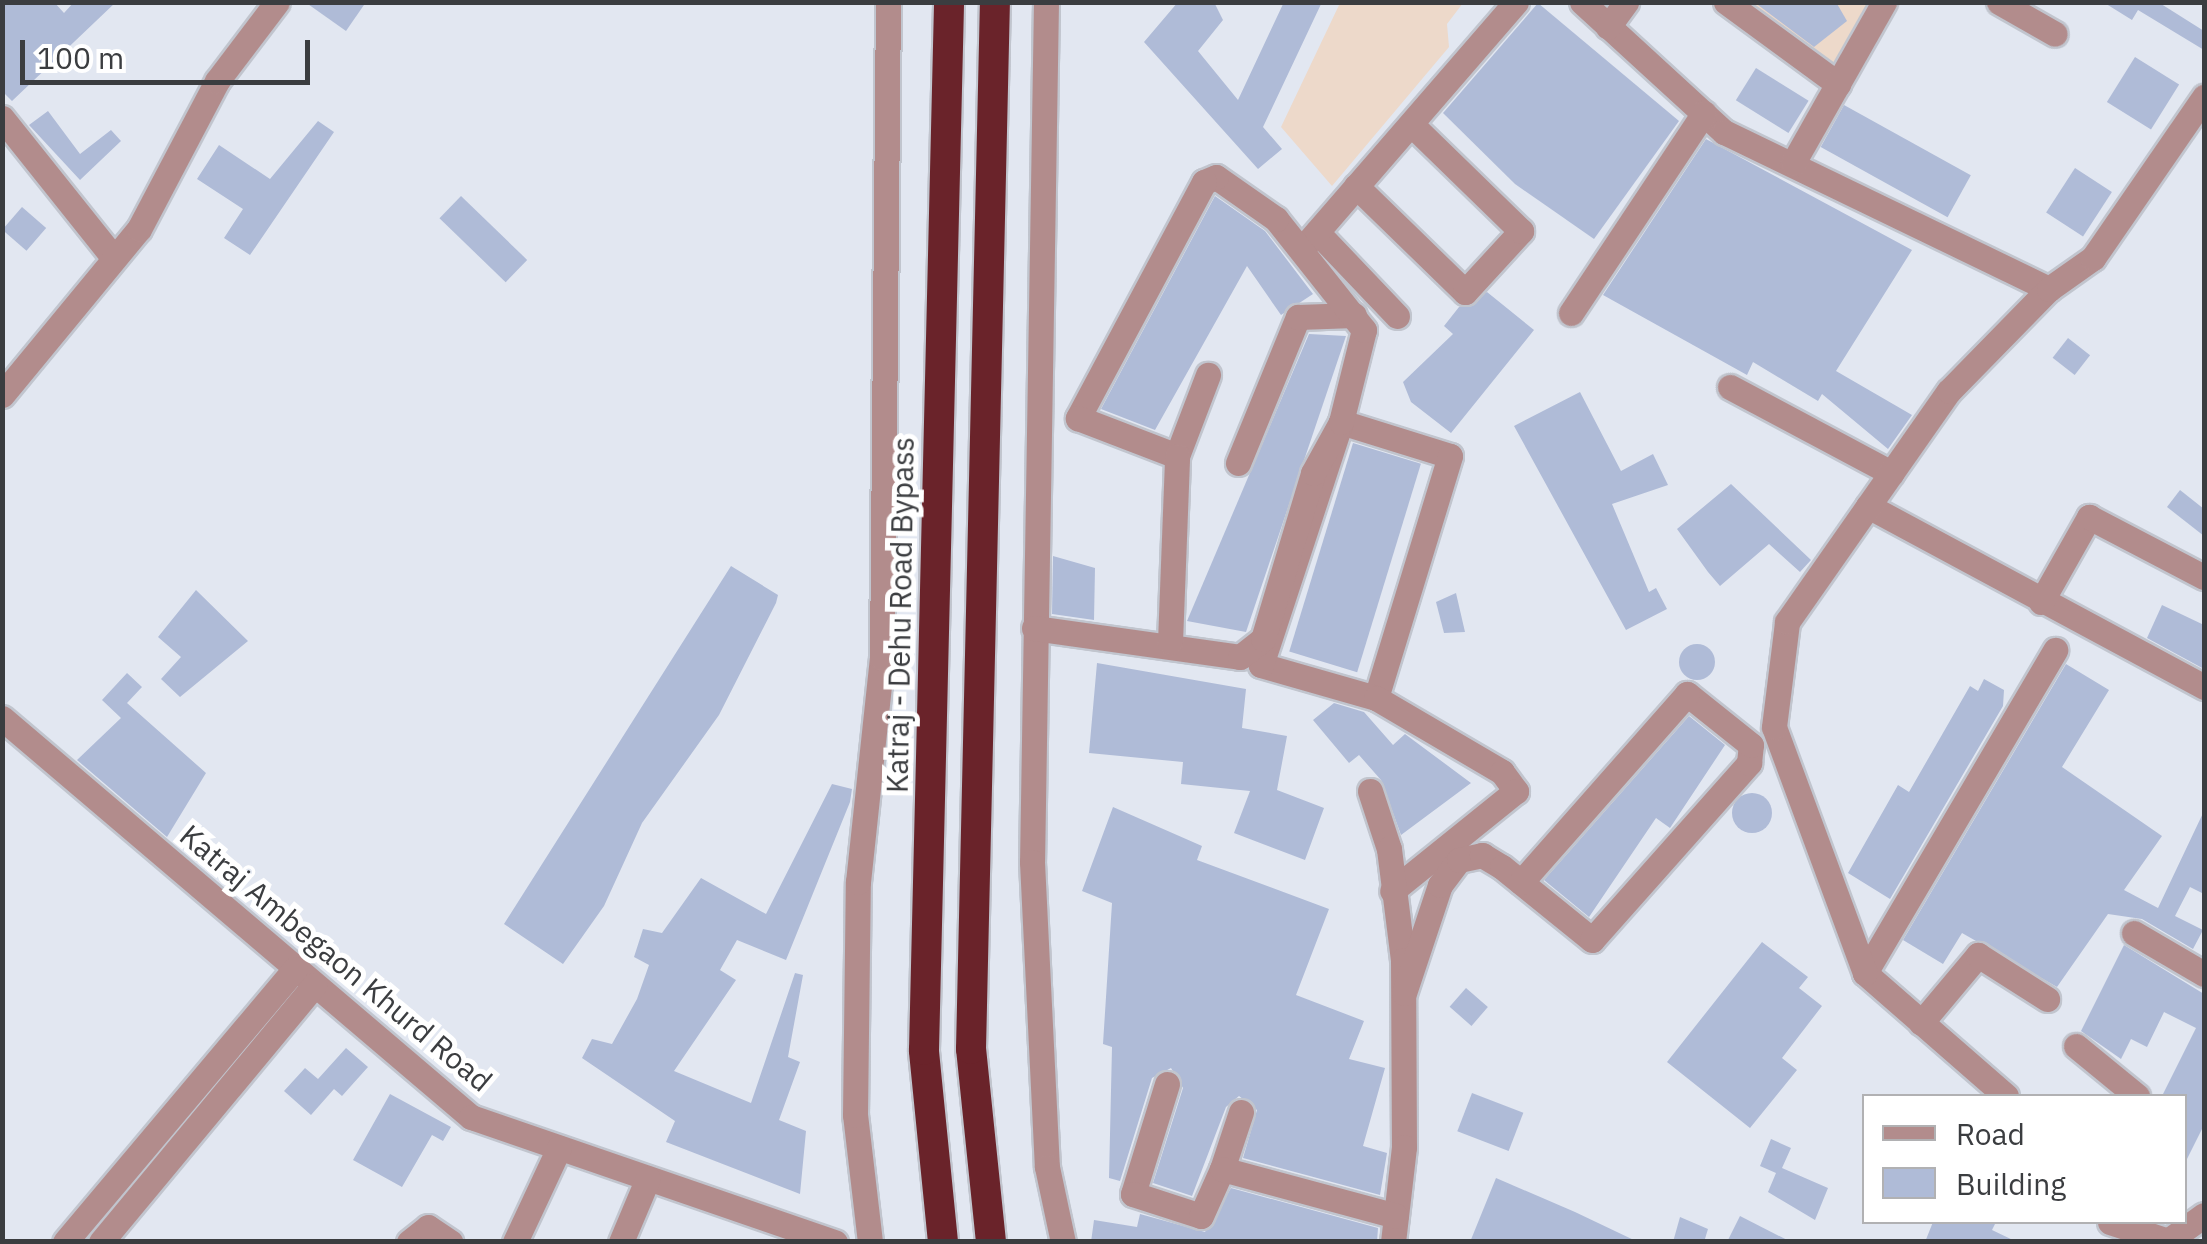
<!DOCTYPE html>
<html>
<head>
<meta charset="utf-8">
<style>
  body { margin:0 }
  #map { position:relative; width:2207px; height:1244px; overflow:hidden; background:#e2e7f1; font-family:"IBM Plex Sans",sans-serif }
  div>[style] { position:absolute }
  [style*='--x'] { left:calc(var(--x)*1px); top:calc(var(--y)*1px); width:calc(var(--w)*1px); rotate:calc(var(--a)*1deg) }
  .education>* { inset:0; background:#edd9ca }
  .building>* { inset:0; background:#afbbd7; transform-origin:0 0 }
  .round { border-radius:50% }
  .roads { filter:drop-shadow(2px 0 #c1c5ce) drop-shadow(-2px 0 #c1c5ce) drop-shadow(0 2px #c1c5ce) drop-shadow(0 -2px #c1c5ce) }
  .minor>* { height:25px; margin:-12.5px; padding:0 12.5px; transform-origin:12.5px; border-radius:12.5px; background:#b28c8c }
  .highway>* { height:30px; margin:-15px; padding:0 15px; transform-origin:15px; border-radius:15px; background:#6a232a }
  span { translate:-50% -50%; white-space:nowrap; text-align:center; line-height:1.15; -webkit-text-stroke:10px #fff; paint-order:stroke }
  .street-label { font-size:30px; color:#3b3d40 }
  .frame { position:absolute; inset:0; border:5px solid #3b3d40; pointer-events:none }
  .legend { position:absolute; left:1862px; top:1094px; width:325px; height:130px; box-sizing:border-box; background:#fff; border:2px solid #b1b1b3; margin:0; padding:12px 18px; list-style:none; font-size:30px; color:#3b3d40 }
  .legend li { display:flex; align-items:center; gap:20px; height:50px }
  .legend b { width:50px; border:2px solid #b1b1b3 }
  .scale { position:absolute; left:20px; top:40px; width:290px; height:45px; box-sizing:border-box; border:5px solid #3b3d40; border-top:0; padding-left:12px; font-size:30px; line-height:35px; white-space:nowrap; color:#3b3d40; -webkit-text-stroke:8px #fff; paint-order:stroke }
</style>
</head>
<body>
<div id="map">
  <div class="education">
    <div style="clip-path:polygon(1340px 3px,1463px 3px,1447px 24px,1449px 47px,1332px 186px,1281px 127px)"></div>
    <div style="clip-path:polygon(1712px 3px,1874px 3px,1828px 84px)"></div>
  </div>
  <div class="building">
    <div style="clip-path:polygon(2px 2px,54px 2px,64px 13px,74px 2px,116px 2px,12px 101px,2px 91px)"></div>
    <div style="clip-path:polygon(305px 2px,366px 2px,346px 31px)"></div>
    <div style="clip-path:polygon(1178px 2px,1214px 2px,1223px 20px,1198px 51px,1238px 100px,1284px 2px,1322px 2px,1263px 127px,1282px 149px,1258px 169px,1144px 42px)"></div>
    <div style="clip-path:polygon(1754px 2px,1836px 2px,1847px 21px,1814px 47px)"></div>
    <div style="clip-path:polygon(2103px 2px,2158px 2px,2204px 31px,2204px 50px,2138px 10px,2132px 20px)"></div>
    <div style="clip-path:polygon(1538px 3px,1679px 121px,1594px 239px,1515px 184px,1443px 113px)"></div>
    <div style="left:2135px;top:57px;width:52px;height:53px;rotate:32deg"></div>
    <div style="left:1756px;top:68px;width:62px;height:38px;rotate:32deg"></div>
    <div style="left:1844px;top:105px;width:145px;height:48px;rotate:29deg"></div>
    <div style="clip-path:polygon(48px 111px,80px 154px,111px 130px,121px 141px,80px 180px,29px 125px)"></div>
    <div style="clip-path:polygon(318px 121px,334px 132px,250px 255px,224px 238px,243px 209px,197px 179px,219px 145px,270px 179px)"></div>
    <div style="clip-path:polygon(1706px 139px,1912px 250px,1836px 371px,1912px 415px,1888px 449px,1822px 394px,1818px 401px,1753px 362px,1747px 375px,1603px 295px)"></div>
    <div style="left:2075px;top:168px;width:44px;height:53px;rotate:33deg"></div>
    <div style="left:461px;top:196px;width:92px;height:31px;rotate:44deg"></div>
    <div style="clip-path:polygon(1215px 196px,1265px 231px,1313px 294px,1281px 315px,1247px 266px,1155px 430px,1101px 409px)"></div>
    <div style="left:22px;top:207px;width:32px;height:30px;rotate:41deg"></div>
    <div style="clip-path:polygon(1487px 292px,1534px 330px,1451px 433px,1411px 402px,1403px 382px,1453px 334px,1444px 326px,1459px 307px)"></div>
    <div style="clip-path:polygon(1309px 334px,1346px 336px,1246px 632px,1187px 621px)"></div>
    <div style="left:2068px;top:338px;width:28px;height:25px;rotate:38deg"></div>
    <div style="clip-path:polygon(1580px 392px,1621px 471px,1653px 454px,1668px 485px,1612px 504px,1649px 592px,1656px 588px,1667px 609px,1626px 630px,1514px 426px)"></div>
    <div style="left:1353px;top:443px;width:71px;height:218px;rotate:17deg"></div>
    <div style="clip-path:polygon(1731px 484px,1811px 560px,1800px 572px,1769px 544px,1720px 586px,1708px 572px,1677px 529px)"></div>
    <div style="clip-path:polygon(2180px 490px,2204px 509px,2204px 536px,2167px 507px)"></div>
    <div style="clip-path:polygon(1053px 556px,1095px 568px,1094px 620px,1052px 614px)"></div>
    <div style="clip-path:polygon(731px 566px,778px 595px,776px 603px,719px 715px,642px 823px,604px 906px,563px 964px,504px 924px)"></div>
    <div style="clip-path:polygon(196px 590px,248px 641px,180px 697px,161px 679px,181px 657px,158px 637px)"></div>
    <div style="clip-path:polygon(1456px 593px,1465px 632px,1444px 633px,1436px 602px)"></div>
    <div style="clip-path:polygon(2162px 605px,2204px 625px,2204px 669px,2147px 638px)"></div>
    <div class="round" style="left:1679px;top:644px;width:36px;height:36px"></div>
    <div style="clip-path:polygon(1097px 663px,1246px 689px,1242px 728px,1287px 736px,1277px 790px,1324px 808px,1305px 860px,1234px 833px,1250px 791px,1181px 784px,1183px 762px,1089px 753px)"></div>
    <div style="clip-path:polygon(2066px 664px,2109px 690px,2062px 767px,2162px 836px,2124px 890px,2158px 908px,2204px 811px,2204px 894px,2190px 887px,2175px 916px,2203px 930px,2193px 949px,2142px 919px,2108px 914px,2057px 987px,1962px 933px,1943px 964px,1903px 940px)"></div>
    <div style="clip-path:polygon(127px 673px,142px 687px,127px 703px,206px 773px,167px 837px,77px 760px,121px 718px,102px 700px)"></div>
    <div style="clip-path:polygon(1984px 679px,2004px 690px,2003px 706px,1890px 899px,1848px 873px,1898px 785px,1909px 792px,1970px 686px,1978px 691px)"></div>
    <div style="clip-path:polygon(1334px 703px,1364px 712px,1393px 745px,1405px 734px,1471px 783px,1401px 835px,1381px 780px,1359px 755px,1349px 763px,1313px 720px)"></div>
    <div style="clip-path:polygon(1689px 716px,1725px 745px,1670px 828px,1656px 818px,1589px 917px,1544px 880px)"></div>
    <div style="clip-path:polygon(832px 784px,852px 789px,850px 802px,786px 960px,737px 940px,720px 970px,736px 980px,674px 1071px,751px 1103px,795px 973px,803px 975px,788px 1057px,800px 1062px,779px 1120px,806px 1131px,800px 1194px,666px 1142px,675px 1121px,582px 1058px,592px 1039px,612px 1044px,637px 999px,649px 965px,634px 957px,643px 929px,662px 933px,701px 878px,766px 914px)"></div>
    <div class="round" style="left:1732px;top:793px;width:40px;height:40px"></div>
    <div style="clip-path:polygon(1113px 807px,1202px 846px,1197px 860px,1329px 909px,1296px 995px,1364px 1021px,1349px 1059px,1385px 1068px,1363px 1146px,1387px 1153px,1380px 1195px,1243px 1158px,1257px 1110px,1239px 1096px,1226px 1107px,1192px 1196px,1153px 1183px,1183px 1088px,1171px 1068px,1152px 1078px,1120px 1181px,1109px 1178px,1112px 1047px,1103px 1044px,1112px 903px,1082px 891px)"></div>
    <div style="clip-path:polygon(1762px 942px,1808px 977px,1799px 988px,1822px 1006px,1782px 1058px,1797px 1070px,1750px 1128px,1667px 1062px)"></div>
    <div style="clip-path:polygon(2124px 945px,2204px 994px,2204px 1125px,2184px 1165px,2184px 1096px,2162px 1096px,2196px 1028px,2164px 1012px,2147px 1047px,2131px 1039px,2121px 1059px,2081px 1031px)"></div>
    <div style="left:1466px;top:988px;width:29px;height:25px;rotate:41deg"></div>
    <div style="clip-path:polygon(346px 1048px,368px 1067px,342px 1096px,334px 1089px,311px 1115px,284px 1091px,305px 1068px,318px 1079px)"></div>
    <div style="left:1472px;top:1093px;width:55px;height:41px;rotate:21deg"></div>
    <div style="clip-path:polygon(390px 1094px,451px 1127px,443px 1141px,432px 1135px,402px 1187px,353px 1160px)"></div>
    <div style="clip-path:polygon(1771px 1139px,1791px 1148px,1782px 1168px,1828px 1188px,1815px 1220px,1768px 1192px,1776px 1173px,1760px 1166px)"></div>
    <div style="clip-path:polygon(1496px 1178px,1575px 1212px,1638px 1242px,1470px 1242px)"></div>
    <div style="clip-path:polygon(1231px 1188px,1378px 1228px,1377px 1242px,1091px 1242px,1094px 1220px,1137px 1227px,1140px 1214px,1205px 1232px)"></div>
    <div style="clip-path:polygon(1740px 1216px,1791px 1242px,1727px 1242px)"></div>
    <div style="clip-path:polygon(1680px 1217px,1708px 1229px,1704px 1242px,1673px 1242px)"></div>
    <div style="clip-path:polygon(1933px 1222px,1996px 1222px,1992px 1230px,2017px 1242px,1925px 1242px)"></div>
  </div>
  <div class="roads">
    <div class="minor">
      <div style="--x:1046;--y:2;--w:860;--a:90.93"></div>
      <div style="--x:1032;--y:862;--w:305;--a:87.2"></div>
      <div style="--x:1047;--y:1167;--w:77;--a:78"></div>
      <div style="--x:1582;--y:2;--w:193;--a:42.5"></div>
      <div style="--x:1724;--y:132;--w:361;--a:25.8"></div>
      <div style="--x:1726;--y:2;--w:139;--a:36.2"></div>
      <div style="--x:1999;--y:2;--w:64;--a:29.7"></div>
      <div style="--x:1608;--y:27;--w:31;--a:-54"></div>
      <div style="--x:2;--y:118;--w:178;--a:51.4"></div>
      <div style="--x:1793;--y:163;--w:185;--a:-60.5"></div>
      <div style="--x:1356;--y:186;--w:152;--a:44.2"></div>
      <div style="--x:1465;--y:292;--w:83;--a:-47.4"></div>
      <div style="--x:1521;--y:231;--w:153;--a:-135.8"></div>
      <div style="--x:1317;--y:232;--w:116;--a:46.4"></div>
      <div style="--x:1309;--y:241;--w:316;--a:-49.1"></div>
      <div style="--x:1571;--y:313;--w:240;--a:-56.4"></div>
      <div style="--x:1730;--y:387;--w:183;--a:28.1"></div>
      <div style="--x:2;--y:395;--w:215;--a:-50.5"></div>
      <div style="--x:139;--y:229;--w:167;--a:-62.2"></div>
      <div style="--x:217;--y:81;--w:99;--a:-52.8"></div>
      <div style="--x:1341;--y:422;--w:114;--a:17.3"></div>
      <div style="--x:1450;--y:456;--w:253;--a:107"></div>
      <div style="--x:1376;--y:698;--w:120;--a:-164"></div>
      <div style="--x:1261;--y:665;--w:256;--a:-71.8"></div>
      <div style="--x:1238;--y:463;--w:158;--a:-67.7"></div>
      <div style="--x:1298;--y:317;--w:56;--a:-2"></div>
      <div style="--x:1868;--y:506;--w:382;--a:28.3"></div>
      <div style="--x:2041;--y:602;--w:98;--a:-60.5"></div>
      <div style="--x:2089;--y:517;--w:130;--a:27.6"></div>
      <div style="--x:1034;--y:628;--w:208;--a:8"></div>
      <div style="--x:1240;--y:657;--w:29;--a:-38"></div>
      <div style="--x:1263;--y:639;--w:173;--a:-73.2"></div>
      <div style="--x:1313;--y:473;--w:58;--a:-61.2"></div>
      <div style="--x:1341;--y:422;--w:95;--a:-76"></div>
      <div style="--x:1364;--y:330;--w:142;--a:-128.4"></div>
      <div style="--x:1276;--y:219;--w:73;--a:-145"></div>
      <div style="--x:1216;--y:177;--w:13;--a:157"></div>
      <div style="--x:1204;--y:182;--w:268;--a:118.1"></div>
      <div style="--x:1078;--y:418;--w:106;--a:21"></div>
      <div style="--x:1177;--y:456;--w:87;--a:-69.1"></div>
      <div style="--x:1170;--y:642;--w:186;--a:-87.8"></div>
      <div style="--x:1376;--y:698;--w:146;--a:30.4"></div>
      <div style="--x:1502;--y:772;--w:24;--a:54"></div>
      <div style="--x:1516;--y:791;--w:159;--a:141.1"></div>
      <div style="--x:2;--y:718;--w:616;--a:40.39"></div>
      <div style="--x:471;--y:1117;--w:385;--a:19"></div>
      <div style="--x:1370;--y:791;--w:61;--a:71.9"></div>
      <div style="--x:1389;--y:849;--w:112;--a:82.8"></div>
      <div style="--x:1403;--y:960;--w:187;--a:89.7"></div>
      <div style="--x:1404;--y:1147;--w:96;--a:96.6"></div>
      <div style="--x:2134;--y:933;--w:81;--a:30.4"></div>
      <div style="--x:1865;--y:973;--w:375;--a:-59.5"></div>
      <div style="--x:1404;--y:993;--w:114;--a:-71.6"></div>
      <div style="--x:1440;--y:885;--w:31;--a:-53"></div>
      <div style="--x:1459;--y:860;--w:24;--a:-12"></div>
      <div style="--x:1482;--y:855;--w:23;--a:31"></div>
      <div style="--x:1502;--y:867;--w:116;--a:39"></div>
      <div style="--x:1592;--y:940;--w:237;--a:-48.4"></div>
      <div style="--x:1749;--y:763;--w:18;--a:-84"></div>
      <div style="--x:1751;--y:745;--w:82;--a:-141.4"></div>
      <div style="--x:1687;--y:694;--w:251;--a:131.4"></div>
      <div style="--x:1921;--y:1023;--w:89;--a:-50"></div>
      <div style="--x:1978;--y:955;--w:82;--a:32.5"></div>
      <div style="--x:2076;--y:1046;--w:79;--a:39.3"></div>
      <div style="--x:1167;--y:1084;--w:115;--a:107.2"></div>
      <div style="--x:1133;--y:1194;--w:71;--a:17.9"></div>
      <div style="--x:1201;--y:1216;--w:51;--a:-65.9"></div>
      <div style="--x:2006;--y:1096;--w:187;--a:-138.9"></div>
      <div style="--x:1865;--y:973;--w:262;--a:-110.3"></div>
      <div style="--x:1774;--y:727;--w:106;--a:-82.9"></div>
      <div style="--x:1787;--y:622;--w:282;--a:-55"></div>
      <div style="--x:1949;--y:391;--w:143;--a:-45.6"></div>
      <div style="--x:2049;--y:289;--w:54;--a:-35.2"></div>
      <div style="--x:2093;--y:258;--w:196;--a:-55.4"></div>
      <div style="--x:1241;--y:1112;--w:60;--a:108.4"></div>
      <div style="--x:1222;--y:1169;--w:180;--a:15.1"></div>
      <div style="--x:2110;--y:1222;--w:61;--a:18.1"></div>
      <div style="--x:2168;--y:1241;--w:44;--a:-35.8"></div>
      <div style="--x:65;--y:1242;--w:357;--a:-49.9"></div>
      <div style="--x:101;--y:1242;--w:334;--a:-50.3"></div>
      <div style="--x:409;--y:1242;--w:24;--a:-38"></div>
      <div style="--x:428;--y:1227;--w:27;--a:34"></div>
      <div style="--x:515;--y:1242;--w:104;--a:-64.9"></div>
      <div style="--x:621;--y:1242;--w:69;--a:-67.1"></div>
      <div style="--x:870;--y:1242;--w:128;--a:-96.7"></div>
      <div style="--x:855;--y:1115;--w:233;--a:-89.3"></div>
      <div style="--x:858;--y:882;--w:225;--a:-83.9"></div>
      <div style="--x:882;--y:658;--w:656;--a:-89.48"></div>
    </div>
    <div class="highway">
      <div style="--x:943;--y:1242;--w:193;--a:-95.7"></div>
      <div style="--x:924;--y:1050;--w:1048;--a:-88.63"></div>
      <div style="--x:991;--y:1242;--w:194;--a:-95.9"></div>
      <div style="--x:971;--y:1049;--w:1047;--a:-88.69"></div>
    </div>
  </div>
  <div class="street-label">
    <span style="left:900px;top:615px;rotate:-89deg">Katraj - Dehu Road Bypass</span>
    <span style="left:336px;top:958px;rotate:40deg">Katraj Ambegaon Khurd Road</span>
  </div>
  <div class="frame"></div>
  <ul class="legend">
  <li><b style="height:12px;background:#b28c8c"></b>Road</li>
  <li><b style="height:28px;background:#afbbd7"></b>Building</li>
  </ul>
  <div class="scale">100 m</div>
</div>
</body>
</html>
